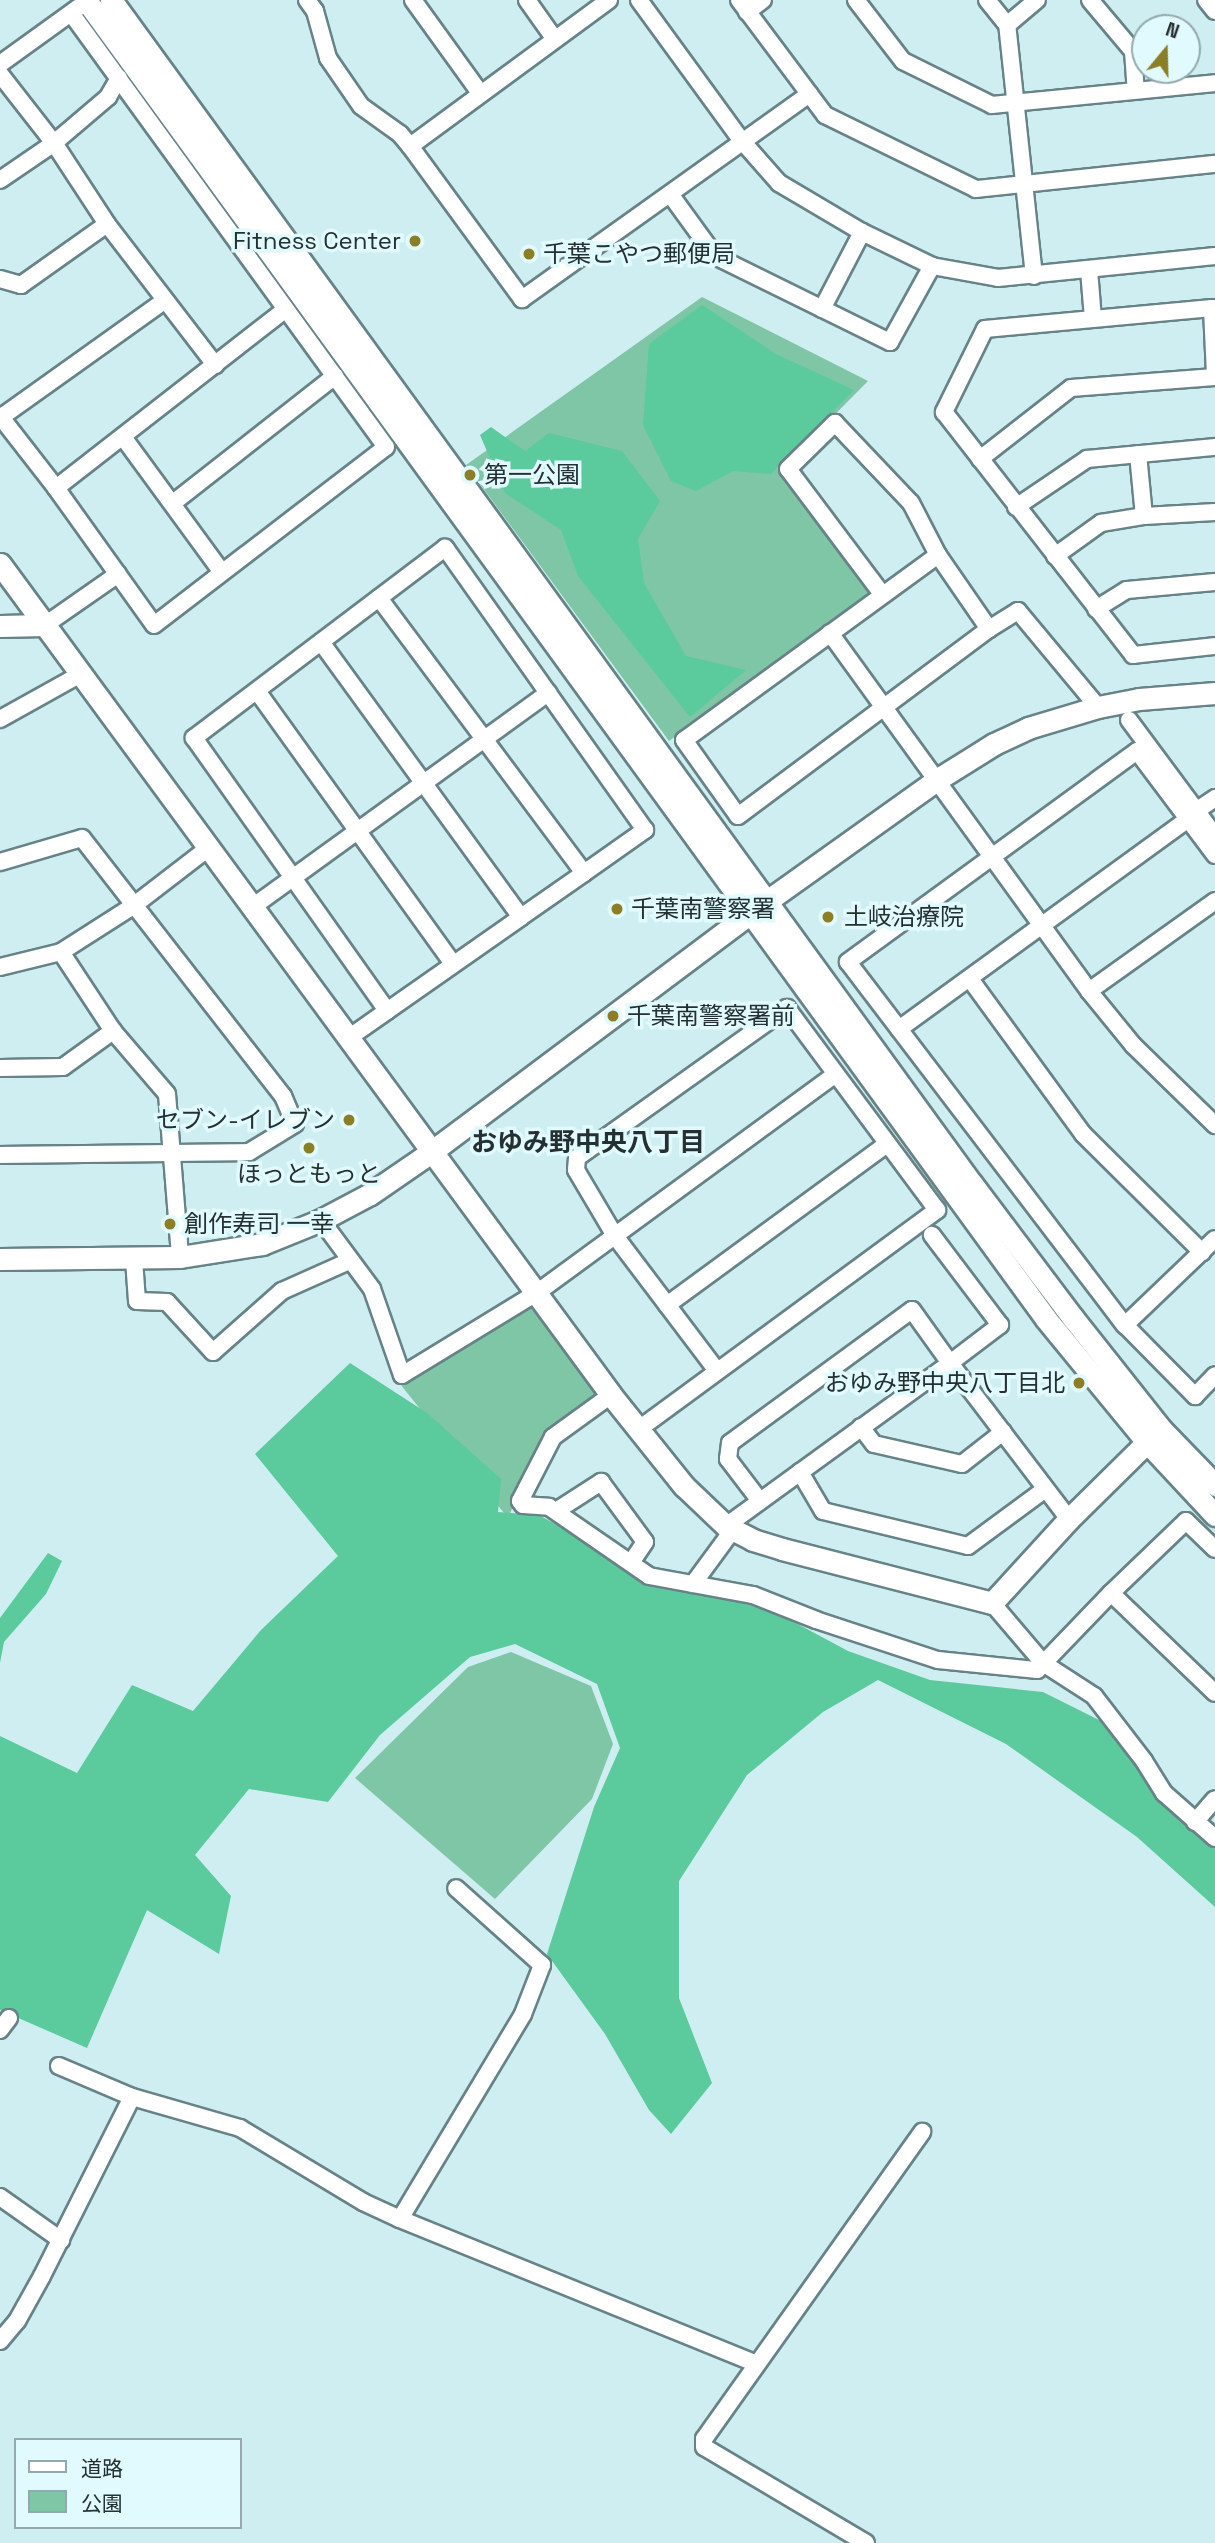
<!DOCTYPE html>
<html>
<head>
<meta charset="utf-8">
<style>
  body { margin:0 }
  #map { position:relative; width:1215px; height:2543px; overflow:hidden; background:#cfeef2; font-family:"Space Grotesk","Noto Sans JP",sans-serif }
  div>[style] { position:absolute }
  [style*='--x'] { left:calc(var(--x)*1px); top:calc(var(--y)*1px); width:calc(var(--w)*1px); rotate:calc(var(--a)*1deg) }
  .green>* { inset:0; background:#7fc6a6 }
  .forest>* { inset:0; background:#5bca9d }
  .roads { filter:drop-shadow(2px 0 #678387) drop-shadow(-2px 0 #678387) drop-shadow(0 2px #678387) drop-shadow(0 -2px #678387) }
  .street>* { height:16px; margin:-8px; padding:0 8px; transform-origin:8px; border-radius:8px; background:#fff }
  .secondary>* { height:21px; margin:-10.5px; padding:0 10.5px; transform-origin:10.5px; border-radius:10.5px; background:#fff }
  .dots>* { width:19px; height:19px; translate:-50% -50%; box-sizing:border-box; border:4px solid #e1fafd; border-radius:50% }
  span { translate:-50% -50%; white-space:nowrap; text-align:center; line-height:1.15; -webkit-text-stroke:7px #e1fafd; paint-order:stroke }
  .poi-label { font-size:24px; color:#243032 }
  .right { translate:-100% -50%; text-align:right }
  .left { translate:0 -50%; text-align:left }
  .neighbourhood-label { font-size:26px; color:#243032; font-weight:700 }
  .legend { position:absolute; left:14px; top:2438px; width:228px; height:91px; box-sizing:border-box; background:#e1fafd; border:2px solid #95a9ac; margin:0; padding:9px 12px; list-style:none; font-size:21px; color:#243032 }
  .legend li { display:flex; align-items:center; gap:14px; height:35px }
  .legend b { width:35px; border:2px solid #95a9ac }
  .north { position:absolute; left:1131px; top:14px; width:70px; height:70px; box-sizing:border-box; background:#e1fafd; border:2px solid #95a9ac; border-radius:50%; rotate:19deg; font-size:19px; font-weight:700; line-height:28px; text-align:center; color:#243032 }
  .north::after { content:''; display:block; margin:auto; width:24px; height:32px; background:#8b7e25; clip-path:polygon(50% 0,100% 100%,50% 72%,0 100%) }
</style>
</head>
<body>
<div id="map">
  <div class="green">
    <div style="clip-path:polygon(702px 297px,868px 381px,781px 469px,873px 593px,669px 741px,466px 465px)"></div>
    <div style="clip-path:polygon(532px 1302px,600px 1396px,544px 1436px,508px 1518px,400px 1384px)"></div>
    <div style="clip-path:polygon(511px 1652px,591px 1686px,613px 1744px,592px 1799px,495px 1899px,355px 1778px,468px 1667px)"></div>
  </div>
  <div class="forest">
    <div style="clip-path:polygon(702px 305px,776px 354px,854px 390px,771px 474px,733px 471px,696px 491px,671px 481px,643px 425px,649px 344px)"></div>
    <div style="clip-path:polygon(491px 427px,525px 451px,549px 433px,622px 451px,660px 501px,638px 539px,644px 583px,686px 656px,746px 670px,690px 717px,578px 576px,561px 530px,505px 493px,480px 435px)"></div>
    <div style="clip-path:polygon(350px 1363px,427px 1413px,501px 1479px,498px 1512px,539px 1515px,585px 1541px,638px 1579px,736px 1601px,779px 1614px,848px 1651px,930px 1680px,1043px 1692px,1117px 1729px,1215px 1840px,1215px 1907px,1137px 1837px,1006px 1744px,878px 1680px,823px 1712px,747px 1775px,679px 1881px,679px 1998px,712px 2083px,671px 2134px,649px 2110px,605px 2034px,547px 1954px,594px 1807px,620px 1748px,597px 1684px,515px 1644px,470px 1657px,380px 1735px,328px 1802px,249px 1789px,195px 1855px,231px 1896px,219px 1954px,147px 1910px,87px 2048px,0 2010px,0 1736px,77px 1773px,132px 1685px,193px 1711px,261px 1630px,338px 1556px,255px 1454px)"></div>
    <div style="clip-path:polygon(48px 1553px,62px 1561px,46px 1594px,4px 1642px,0 1663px,0 1618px)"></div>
  </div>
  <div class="roads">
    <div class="street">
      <div style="--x:307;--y:0;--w:14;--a:54"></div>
      <div style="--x:315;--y:11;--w:49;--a:74.5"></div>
      <div style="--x:328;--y:58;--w:58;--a:55.5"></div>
      <div style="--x:361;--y:106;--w:48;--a:35.7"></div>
      <div style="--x:400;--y:134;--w:16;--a:50"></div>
      <div style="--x:413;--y:0;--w:115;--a:54.2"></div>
      <div style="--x:527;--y:0;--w:47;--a:54.6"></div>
      <div style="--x:609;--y:0;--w:247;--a:143.7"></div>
      <div style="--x:410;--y:146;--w:190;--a:53.8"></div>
      <div style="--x:522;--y:299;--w:353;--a:-35.5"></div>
      <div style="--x:639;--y:0;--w:175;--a:53.9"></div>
      <div style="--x:742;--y:141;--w:56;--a:48.6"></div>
      <div style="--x:779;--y:183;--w:96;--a:30.6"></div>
      <div style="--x:862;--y:232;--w:78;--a:25.9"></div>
      <div style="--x:932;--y:266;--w:67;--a:10.3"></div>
      <div style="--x:998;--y:278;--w:218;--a:-5.8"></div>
      <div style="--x:739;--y:0;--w:144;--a:53.2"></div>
      <div style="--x:825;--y:115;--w:168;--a:26.1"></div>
      <div style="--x:976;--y:189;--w:240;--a:-6"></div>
      <div style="--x:856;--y:0;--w:77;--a:52.4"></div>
      <div style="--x:903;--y:61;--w:99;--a:26.3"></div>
      <div style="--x:992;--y:105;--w:224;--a:-5.6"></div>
      <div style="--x:987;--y:0;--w:32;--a:51"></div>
      <div style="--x:1090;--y:0;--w:67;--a:49.9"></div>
      <div style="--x:1133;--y:51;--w:39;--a:86"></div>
      <div style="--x:1206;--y:0;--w:14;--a:51"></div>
      <div style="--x:747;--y:12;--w:20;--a:-37"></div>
      <div style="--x:0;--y:64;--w:97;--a:-35.8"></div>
      <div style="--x:0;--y:74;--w:88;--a:52"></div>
      <div style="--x:54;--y:143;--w:97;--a:56.8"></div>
      <div style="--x:107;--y:224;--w:178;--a:52.5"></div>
      <div style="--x:0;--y:180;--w:65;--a:-34.4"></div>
      <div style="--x:54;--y:143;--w:71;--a:-40.4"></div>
      <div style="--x:108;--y:97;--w:22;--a:-60"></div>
      <div style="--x:670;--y:194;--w:77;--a:54"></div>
      <div style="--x:715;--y:256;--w:195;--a:26.2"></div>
      <div style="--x:890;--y:342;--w:87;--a:-61.1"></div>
      <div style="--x:1089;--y:270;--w:49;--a:85.3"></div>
      <div style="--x:1034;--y:276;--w:252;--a:-96.1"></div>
      <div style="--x:1007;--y:25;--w:39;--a:-40"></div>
      <div style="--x:0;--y:279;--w:22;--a:16"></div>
      <div style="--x:21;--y:285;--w:105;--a:-35.3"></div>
      <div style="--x:822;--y:309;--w:87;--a:-62.5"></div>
      <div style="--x:1215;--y:375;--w:67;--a:-92.6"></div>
      <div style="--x:1212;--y:308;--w:228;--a:174.7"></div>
      <div style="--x:985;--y:329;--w:93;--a:116.3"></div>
      <div style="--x:944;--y:412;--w:308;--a:52.1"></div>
      <div style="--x:1133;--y:655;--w:82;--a:-6.3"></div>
      <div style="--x:0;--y:416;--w:91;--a:52.1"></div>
      <div style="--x:56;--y:488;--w:168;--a:54.4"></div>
      <div style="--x:154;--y:625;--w:292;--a:-37.5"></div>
      <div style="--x:386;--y:447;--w:536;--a:-125.97"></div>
      <div style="--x:0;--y:418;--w:201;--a:-35.5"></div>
      <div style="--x:123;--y:437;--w:166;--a:53.8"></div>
      <div style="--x:1138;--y:454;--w:62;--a:84.5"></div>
      <div style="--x:980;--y:459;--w:115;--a:-38"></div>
      <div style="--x:1071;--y:388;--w:144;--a:-4.4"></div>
      <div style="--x:56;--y:488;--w:291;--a:-37.9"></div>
      <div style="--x:173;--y:503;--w:206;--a:-38.1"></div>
      <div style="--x:1016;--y:507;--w:86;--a:-34.1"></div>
      <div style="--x:1087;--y:459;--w:129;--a:-5.4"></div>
      <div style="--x:938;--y:555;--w:314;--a:143.9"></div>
      <div style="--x:684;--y:740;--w:93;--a:54.6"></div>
      <div style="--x:738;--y:816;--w:313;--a:-36.7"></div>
      <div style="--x:1055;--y:556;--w:57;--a:-35.7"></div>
      <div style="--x:1101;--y:523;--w:44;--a:-9.2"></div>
      <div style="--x:1144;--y:516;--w:71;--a:-3.2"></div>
      <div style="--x:882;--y:594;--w:156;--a:-126.9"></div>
      <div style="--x:788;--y:469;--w:66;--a:-44.4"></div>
      <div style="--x:835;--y:423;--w:110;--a:46.5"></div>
      <div style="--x:911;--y:503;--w:59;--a:62.6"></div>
      <div style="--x:938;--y:555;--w:90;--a:55.4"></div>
      <div style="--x:989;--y:629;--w:34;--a:-32"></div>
      <div style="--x:1018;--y:611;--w:125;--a:50.2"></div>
      <div style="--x:379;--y:598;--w:343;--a:53.3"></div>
      <div style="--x:1096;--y:609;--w:36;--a:-32"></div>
      <div style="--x:1127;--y:590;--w:88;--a:-5.2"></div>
      <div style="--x:45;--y:625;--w:89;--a:-34.9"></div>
      <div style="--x:830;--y:633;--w:442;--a:54.1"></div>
      <div style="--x:1089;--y:991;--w:70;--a:50.8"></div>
      <div style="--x:1133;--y:1045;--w:115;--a:44.3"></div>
      <div style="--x:321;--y:642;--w:340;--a:54"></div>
      <div style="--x:257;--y:691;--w:336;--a:54.3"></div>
      <div style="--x:0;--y:719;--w:93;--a:-29.1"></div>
      <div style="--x:1129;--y:720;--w:144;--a:53.4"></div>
      <div style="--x:1196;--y:811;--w:23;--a:-34"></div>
      <div style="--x:1215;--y:855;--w:130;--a:-126.9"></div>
      <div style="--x:1137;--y:751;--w:358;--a:143.9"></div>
      <div style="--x:848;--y:962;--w:457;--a:52.7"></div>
      <div style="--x:1125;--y:1325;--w:100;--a:45.4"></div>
      <div style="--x:1195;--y:1396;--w:29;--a:-46"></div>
      <div style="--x:0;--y:862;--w:85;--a:-16.3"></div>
      <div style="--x:82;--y:838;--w:327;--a:52.1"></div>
      <div style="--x:283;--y:1096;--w:30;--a:67"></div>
      <div style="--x:295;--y:1124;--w:54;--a:148.7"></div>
      <div style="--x:249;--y:1152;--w:249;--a:179.3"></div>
      <div style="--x:251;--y:908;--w:367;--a:-35.9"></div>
      <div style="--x:61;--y:952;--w:95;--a:56.6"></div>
      <div style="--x:113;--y:1031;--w:83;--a:49.4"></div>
      <div style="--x:167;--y:1094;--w:164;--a:85.4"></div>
      <div style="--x:0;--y:967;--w:63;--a:-13.8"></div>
      <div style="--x:61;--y:952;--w:85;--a:-32.6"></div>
      <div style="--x:133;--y:906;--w:93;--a:-37.6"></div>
      <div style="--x:970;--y:979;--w:192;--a:53.9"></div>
      <div style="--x:1083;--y:1134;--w:168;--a:44.8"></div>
      <div style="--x:1089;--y:991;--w:155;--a:-35.5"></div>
      <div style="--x:899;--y:1029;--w:357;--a:-36"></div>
      <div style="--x:347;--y:1039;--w:49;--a:-35"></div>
      <div style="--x:387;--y:1011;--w:164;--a:-35"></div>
      <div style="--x:521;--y:917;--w:77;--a:-34.9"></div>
      <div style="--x:584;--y:873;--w:75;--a:-35.2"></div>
      <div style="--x:645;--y:830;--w:346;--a:-125.3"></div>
      <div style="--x:445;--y:548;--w:315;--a:142.9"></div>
      <div style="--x:194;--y:738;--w:334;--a:54.7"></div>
      <div style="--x:0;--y:1068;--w:63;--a:-0.9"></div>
      <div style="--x:63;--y:1067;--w:62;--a:-35.8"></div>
      <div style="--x:321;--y:1220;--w:86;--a:53.5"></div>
      <div style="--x:372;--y:1289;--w:91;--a:70.8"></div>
      <div style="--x:402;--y:1375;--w:159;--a:-31.4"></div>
      <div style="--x:538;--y:1292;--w:368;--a:-36.2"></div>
      <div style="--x:134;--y:1260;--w:41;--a:85.8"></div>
      <div style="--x:137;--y:1301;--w:30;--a:2"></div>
      <div style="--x:167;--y:1302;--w:68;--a:47.4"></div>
      <div style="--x:213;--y:1352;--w:92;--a:-41.5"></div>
      <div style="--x:282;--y:1291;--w:73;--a:-24.1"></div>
      <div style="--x:667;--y:1305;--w:273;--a:-36.2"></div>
      <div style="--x:1125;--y:1325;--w:124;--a:-43.7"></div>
      <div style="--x:611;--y:1395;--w:72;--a:144.1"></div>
      <div style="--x:553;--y:1437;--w:72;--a:117.3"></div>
      <div style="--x:520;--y:1501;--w:5;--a:53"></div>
      <div style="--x:523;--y:1505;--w:26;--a:4"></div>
      <div style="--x:549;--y:1507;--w:121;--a:34.6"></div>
      <div style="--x:649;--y:1576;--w:106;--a:10.4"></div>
      <div style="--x:753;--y:1595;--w:68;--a:21.6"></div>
      <div style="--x:816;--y:1620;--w:128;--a:18.2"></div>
      <div style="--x:938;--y:1660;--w:100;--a:5.8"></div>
      <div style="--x:1037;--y:1670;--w:107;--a:-46.1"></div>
      <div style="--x:1111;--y:1593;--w:144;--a:43.9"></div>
      <div style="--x:861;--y:1427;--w:21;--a:53"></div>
      <div style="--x:874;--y:1444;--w:90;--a:12.8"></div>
      <div style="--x:962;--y:1464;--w:52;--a:-38"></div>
      <div style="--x:639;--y:1429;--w:370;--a:-36.3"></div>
      <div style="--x:937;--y:1210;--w:252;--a:-126.6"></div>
      <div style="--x:787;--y:1008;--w:258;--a:144.5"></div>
      <div style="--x:577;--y:1158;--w:12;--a:95"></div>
      <div style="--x:576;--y:1170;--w:77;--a:59.4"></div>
      <div style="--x:615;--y:1236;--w:169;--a:52.9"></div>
      <div style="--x:800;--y:1472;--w:45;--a:59.5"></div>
      <div style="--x:823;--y:1511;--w:149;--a:13.6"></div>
      <div style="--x:968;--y:1546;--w:94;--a:-36.4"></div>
      <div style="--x:760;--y:1501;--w:53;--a:-127.3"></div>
      <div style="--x:728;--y:1459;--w:16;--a:-83"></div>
      <div style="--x:730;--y:1443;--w:225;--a:-36.2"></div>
      <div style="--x:912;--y:1310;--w:65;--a:54.4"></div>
      <div style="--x:950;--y:1363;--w:63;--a:-37.2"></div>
      <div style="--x:1000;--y:1325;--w:113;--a:-127.1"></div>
      <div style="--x:556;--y:1511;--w:54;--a:-32.8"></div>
      <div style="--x:601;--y:1482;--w:74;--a:53.7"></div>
      <div style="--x:645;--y:1542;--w:25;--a:124"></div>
      <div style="--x:726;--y:1526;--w:277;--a:-36"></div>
      <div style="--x:950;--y:1363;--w:196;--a:52.7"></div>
      <div style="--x:693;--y:1584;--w:66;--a:-53.7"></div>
      <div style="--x:1111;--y:1593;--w:104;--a:-43.8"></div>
      <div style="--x:1186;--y:1521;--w:40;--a:44"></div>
      <div style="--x:992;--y:1603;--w:79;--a:49.6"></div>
      <div style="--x:1043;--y:1663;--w:61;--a:32.9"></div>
      <div style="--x:1094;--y:1696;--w:82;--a:52.4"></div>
      <div style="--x:1144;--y:1761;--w:38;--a:58"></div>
      <div style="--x:1164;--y:1793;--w:68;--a:41.4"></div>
      <div style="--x:1195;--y:1822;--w:30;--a:-49"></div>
      <div style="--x:0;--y:2030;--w:15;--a:-53"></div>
      <div style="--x:59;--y:2066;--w:79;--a:23"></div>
      <div style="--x:132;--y:2097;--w:112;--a:16"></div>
      <div style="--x:240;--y:2128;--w:144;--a:31"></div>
      <div style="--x:363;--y:2202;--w:41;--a:24.7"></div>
      <div style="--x:400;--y:2219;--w:385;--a:22.1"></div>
      <div style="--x:0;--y:2197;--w:75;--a:35.2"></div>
      <div style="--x:400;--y:2219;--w:239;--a:-59"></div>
      <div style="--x:523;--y:2014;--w:53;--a:-68.8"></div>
      <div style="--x:542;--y:1965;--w:115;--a:-138.2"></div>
      <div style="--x:0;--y:2341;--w:26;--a:-50"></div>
      <div style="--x:17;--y:2321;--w:51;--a:-60.9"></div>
      <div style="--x:42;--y:2276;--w:200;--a:-63.3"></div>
      <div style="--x:866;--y:2543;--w:188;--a:-149.3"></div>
      <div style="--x:704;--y:2447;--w:8;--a:-90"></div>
      <div style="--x:704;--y:2439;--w:377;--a:-54.6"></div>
    </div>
    <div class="secondary">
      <div style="--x:86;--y:0;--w:1631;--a:53.95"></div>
      <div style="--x:1046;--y:1319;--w:159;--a:50.6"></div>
      <div style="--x:1147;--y:1442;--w:100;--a:47"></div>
      <div style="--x:111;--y:0;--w:1464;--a:53.98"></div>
      <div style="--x:972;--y:1184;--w:168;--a:53"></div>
      <div style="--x:1073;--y:1318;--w:142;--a:51.6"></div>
      <div style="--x:1161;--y:1429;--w:78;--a:46"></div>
      <div style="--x:0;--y:564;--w:1031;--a:53.67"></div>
      <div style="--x:611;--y:1395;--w:117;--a:51.3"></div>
      <div style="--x:684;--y:1486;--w:58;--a:43.6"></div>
      <div style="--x:726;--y:1526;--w:30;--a:27"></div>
      <div style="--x:753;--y:1540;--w:30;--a:17"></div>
      <div style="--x:782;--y:1549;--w:217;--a:14.4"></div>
      <div style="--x:992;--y:1603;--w:114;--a:-47.5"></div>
      <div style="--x:1069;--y:1519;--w:110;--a:-44.6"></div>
      <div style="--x:0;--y:626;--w:45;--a:-1.3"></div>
      <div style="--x:0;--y:1259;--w:180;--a:-0.6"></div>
      <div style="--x:180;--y:1257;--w:83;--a:-9"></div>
      <div style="--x:262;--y:1244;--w:64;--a:-22.1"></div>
      <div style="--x:321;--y:1220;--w:55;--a:-28"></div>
      <div style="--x:370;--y:1194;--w:74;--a:-34.5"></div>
      <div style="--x:431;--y:1152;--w:419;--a:-36.8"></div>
      <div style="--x:767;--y:901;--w:210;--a:-35.5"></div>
      <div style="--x:938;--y:779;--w:66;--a:-32"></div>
      <div style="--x:994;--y:744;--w:38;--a:-25"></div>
      <div style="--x:1028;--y:728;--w:73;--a:-16.7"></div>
      <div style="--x:1098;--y:707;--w:42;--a:-11"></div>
      <div style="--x:1139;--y:699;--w:76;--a:-4.5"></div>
    </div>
  </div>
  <div class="dots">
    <div style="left:415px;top:241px;background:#8b7e25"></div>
    <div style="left:529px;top:254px;background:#8b7e25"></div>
    <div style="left:470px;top:475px;background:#8b7e25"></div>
    <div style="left:617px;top:909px;background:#8b7e25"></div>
    <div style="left:828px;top:917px;background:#8b7e25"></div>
    <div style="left:613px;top:1016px;background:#8b7e25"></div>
    <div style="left:349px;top:1120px;background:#8b7e25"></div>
    <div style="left:309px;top:1148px;background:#8b7e25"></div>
    <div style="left:170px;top:1224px;background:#8b7e25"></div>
    <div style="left:1079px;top:1383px;background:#8b7e25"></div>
  </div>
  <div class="poi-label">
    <span class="right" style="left:401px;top:241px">Fitness Center</span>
    <span class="left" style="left:543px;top:254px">千葉こやつ郵便局</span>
    <span class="left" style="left:484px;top:475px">第一公園</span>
    <span class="left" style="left:631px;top:909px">千葉南警察署</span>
    <span class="left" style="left:844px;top:917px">土岐治療院</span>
    <span class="left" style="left:627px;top:1016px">千葉南警察署前</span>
    <span class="right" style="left:335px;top:1120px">セブン-イレブン</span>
    <span style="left:309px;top:1174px">ほっともっと</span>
    <span class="left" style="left:184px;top:1224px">創作寿司 一幸</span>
    <span class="right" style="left:1065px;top:1383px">おゆみ野中央八丁目北</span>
  </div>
  <div class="neighbourhood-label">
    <span style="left:588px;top:1143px">おゆみ野中央八丁目</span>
  </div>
  <ul class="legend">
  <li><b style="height:9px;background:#fff"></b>道路</li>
  <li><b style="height:19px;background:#7fc6a6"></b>公園</li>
  </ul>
  <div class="north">N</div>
</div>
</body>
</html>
